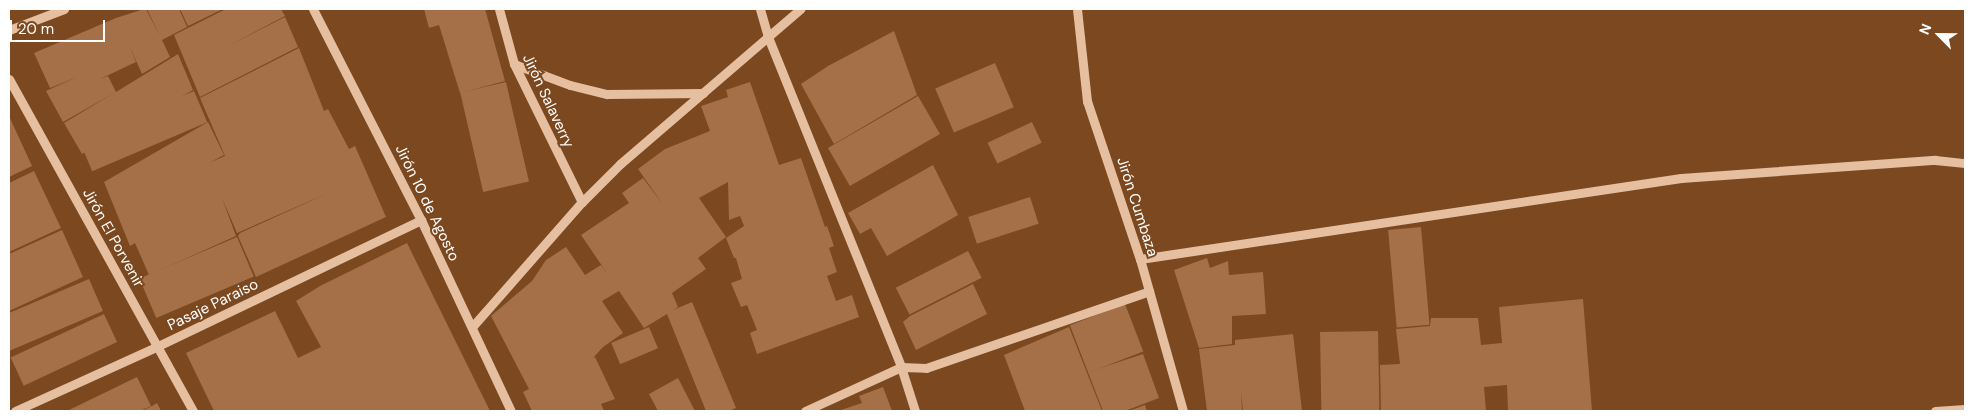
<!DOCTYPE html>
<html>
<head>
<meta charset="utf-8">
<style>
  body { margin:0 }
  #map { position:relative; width:1974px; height:420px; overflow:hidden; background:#7b481f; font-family:"DM Sans",sans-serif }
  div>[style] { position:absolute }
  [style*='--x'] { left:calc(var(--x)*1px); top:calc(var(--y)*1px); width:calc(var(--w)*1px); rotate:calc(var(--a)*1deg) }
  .building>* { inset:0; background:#a57048; transform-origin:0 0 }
  .minor>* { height:9px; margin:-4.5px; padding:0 4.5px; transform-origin:4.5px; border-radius:4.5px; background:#e6bfa1 }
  span { translate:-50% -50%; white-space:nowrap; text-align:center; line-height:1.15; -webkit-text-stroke:4px #7b481f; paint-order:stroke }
  .street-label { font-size:15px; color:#fff }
  .frame { position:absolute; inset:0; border:10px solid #fff; pointer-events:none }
  .north { position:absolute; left:1914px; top:10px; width:50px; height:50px; -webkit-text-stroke:4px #7b481f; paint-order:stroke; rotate:293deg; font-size:14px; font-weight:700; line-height:20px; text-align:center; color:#fff }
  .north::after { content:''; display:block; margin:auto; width:18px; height:22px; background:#fff; clip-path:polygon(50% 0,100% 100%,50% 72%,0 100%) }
  .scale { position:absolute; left:10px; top:20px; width:95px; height:22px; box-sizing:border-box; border:2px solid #fff; border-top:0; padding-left:6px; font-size:15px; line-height:18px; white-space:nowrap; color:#fff; -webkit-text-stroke:4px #7b481f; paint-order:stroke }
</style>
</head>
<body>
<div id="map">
  <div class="building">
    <div style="clip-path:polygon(144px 9px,146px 9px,160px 36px,147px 9px,179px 9px,187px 27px,162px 40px,170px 57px,142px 74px,129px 45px,136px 62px,100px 79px,108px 76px,116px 92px,178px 54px,193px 90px,82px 154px,64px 123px,114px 93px,63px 122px,46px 91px,77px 77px,50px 88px,34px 53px,116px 18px)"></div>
    <div style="clip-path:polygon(180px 9px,223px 9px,188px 26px)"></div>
    <div style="clip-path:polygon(226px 9px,281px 9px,285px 16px,228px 46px,285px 17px,298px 47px,200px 97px,174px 35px)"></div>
    <div style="clip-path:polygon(424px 9px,485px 9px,505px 81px,460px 93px,439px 25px,429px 28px)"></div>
    <div style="clip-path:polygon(894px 31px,917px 95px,834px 144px,801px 84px,828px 66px)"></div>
    <div style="clip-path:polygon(299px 48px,324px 111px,328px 109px,349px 149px,355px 146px,386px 217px,256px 277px,238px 236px,240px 233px,328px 193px,237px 233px,222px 198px,236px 236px,149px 275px,135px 243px,130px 246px,104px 182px,208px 122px,224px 155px,209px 163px,225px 156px,200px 98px)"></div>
    <div style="left:995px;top:63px;width:48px;height:65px;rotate:67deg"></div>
    <div style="left:506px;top:82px;width:102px;height:47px;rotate:77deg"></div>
    <div style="clip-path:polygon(750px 82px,779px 165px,801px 158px,825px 227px,827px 226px,834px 246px,829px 248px,837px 272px,827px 276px,836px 301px,852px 295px,859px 317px,757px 354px,750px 333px,757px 330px,747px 305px,741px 307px,731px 283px,742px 279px,736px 258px,734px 258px,726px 238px,744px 226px,740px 216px,729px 220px,728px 182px,699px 198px,726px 237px,698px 258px,706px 269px,672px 293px,678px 307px,673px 310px,692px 302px,736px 408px,729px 411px,706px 411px,667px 314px,644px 328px,619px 291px,602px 301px,623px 333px,603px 347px,593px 358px,595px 357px,615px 399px,601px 404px,604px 411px,532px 411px,523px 392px,529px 389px,491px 316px,532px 281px,546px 260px,566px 247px,585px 275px,601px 265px,609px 276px,581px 235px,629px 203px,622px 193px,643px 178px,664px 206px,638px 169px,665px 149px,710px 131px,701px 106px,728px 97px,726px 90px)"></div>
    <div style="left:194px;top:91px;width:34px;height:125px;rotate:67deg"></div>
    <div style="left:918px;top:96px;width:44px;height:104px;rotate:60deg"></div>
    <div style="clip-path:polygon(9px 116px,32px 166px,9px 177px)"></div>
    <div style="left:1032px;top:122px;width:23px;height:49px;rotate:65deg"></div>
    <div style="clip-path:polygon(933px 165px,958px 215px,887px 256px,871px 228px,860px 234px,848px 213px)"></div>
    <div style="clip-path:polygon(34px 171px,61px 228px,9px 252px,9px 183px)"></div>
    <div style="left:1030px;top:197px;width:28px;height:65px;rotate:72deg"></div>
    <div style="left:1421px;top:227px;width:98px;height:33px;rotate:85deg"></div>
    <div style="clip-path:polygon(62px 230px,83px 277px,9px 311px,9px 254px)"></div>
    <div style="left:237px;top:237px;width:43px;height:106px;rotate:67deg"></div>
    <div style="clip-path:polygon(407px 243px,490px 411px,214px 411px,186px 353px,275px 311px,298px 358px,321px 347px,296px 301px,320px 286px)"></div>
    <div style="left:968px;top:251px;width:30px;height:81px;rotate:63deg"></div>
    <div style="clip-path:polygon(1207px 258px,1210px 268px,1228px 261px,1229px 275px,1263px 272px,1266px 314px,1232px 316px,1232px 344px,1199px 348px,1174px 270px)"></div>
    <div style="clip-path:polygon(89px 279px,103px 311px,9px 351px,9px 313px)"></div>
    <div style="clip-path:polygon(973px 284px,987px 314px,916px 350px,903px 322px,910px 316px)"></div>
    <div style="clip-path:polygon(1583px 299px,1592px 411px,1508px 411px,1507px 385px,1484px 387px,1486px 411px,1381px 411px,1380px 365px,1400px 364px,1396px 329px,1430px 326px,1431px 318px,1478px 318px,1481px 345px,1502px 343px,1499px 307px)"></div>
    <div style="left:1125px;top:304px;width:51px;height:59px;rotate:69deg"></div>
    <div style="left:104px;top:314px;width:31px;height:103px;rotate:65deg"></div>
    <div style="left:649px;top:327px;width:23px;height:41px;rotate:67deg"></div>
    <div style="clip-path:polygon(1069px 327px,1102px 411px,1025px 411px,1004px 355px)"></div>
    <div style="left:1378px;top:331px;width:80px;height:58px;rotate:89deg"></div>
    <div style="clip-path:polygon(1293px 334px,1302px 411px,1243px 411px,1241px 392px,1242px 411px,1207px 411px,1199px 349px,1235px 345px,1235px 340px)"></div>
    <div style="clip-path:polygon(1143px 354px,1159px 398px,1125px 411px,1103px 411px,1088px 372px)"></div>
    <div style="clip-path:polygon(137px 377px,151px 406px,140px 411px,67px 411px)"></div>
    <div style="clip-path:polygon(678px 378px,695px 411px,658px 411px,649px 394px)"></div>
    <div style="clip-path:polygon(883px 387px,892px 411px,838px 411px,862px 403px,859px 396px)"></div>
    <div style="clip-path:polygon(157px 403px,161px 411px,142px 411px,152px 406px)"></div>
    <div style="clip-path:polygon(1145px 405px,1147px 411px,1129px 411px)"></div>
  </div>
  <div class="minor">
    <div style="--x:313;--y:9;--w:237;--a:62.9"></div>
    <div style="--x:421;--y:220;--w:211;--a:64.8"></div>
    <div style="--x:499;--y:9;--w:57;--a:74.7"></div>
    <div style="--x:514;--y:64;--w:154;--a:63.8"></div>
    <div style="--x:760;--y:9;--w:29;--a:74"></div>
    <div style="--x:768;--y:37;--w:356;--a:68"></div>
    <div style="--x:901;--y:367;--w:46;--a:72.3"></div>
    <div style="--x:1077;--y:9;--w:93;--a:83.8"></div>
    <div style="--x:1087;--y:101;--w:167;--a:71.5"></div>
    <div style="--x:1140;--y:259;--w:158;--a:74.2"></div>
    <div style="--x:9;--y:30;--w:59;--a:-20.9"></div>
    <div style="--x:514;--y:64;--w:60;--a:20.6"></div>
    <div style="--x:570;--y:85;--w:38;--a:14"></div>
    <div style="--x:607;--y:94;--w:96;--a:-0.6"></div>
    <div style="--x:9;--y:79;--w:380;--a:61"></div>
    <div style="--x:1140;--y:259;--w:547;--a:-8.52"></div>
    <div style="--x:1681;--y:178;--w:255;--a:-4.1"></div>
    <div style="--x:1935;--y:160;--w:30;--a:6"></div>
    <div style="--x:472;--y:327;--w:167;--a:-48.7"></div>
    <div style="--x:582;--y:202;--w:54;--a:-45"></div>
    <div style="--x:620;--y:164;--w:238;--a:-40.7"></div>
    <div style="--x:15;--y:411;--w:157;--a:-24.4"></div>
    <div style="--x:158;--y:346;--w:292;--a:-25.6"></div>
    <div style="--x:805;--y:411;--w:106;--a:-24.6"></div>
    <div style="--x:901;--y:367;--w:25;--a:2"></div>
    <div style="--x:926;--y:368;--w:236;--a:-19"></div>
    <div style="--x:1935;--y:411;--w:30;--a:-4"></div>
  </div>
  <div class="street-label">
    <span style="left:548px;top:101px;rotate:65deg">Jirón Salaverry</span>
    <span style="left:427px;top:203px;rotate:64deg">Jirón 10 de Agosto</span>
    <span style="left:1137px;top:207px;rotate:72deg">Jirón Cumbaza</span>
    <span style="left:113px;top:238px;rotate:61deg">Jirón El Porvenir</span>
    <span style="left:213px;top:305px;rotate:-26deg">Pasaje Paraiso</span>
  </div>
  <div class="frame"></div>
  <div class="north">N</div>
  <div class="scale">20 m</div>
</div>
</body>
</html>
